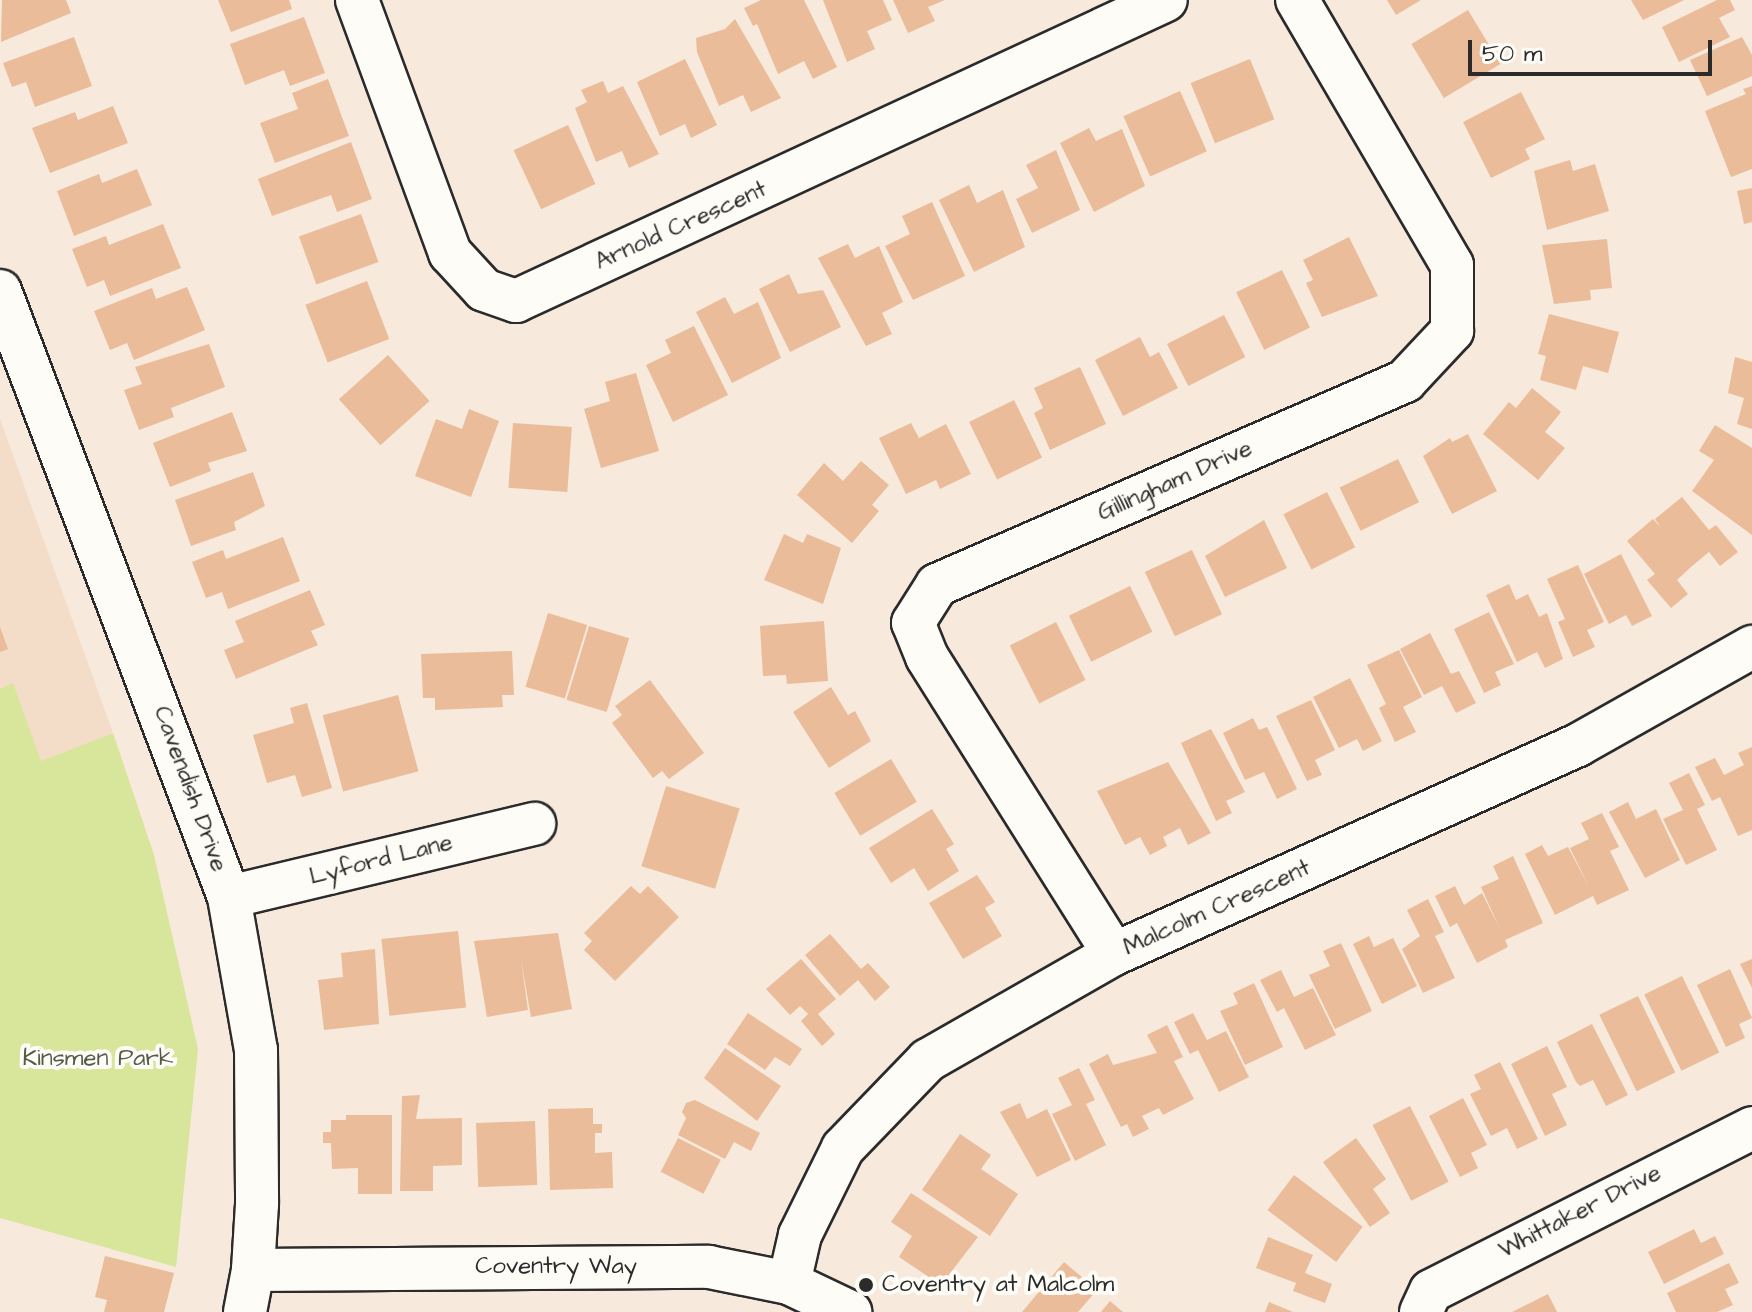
<!DOCTYPE html>
<html>
<head>
<meta charset="utf-8">
<style>
  body { margin:0 }
  #map { position:relative; width:1752px; height:1312px; overflow:hidden; background:#f7e9db; font-family:"Architects Daughter",sans-serif }
  div>[style] { position:absolute }
  [style*='--x'] { left:calc(var(--x)*1px); top:calc(var(--y)*1px); width:calc(var(--w)*1px); rotate:calc(var(--a)*1deg) }
  .built>* { inset:0; background:#f3dcc8 }
  .green>* { inset:0; background:#d7e69a }
  .building>* { inset:0; background:#eabc9a; transform-origin:0 0 }
  .roads { filter:drop-shadow(2px 0 #2b2b2b) drop-shadow(-2px 0 #2b2b2b) drop-shadow(0 2px #2b2b2b) drop-shadow(0 -2px #2b2b2b) }
  .minor>* { height:42px; margin:-21px; padding:0 21px; transform-origin:21px; border-radius:21px; background:#fdfcf7 }
  .dots>* { width:22px; height:22px; translate:-50% -50%; box-sizing:border-box; border:4px solid #fdfcf7; border-radius:50% }
  span { translate:-50% -50%; white-space:nowrap; text-align:center; line-height:1.15; -webkit-text-stroke:8px #fdfcf7; paint-order:stroke }
  .street-label { font-size:24px; color:#2b2b2b }
  .park-label { font-size:24px; color:#565a47 }
  .poi-label { font-size:24px; color:#2b2b2b }
  .left { translate:0 -50%; text-align:left }
  .scale { position:absolute; left:1468px; top:40px; width:244px; height:36px; box-sizing:border-box; border:4px solid #2b2b2b; border-top:0; padding-left:10px; font-size:24px; line-height:28px; white-space:nowrap; color:#2b2b2b; -webkit-text-stroke:6px #fdfcf7; paint-order:stroke }
</style>
</head>
<body>
<div id="map">
  <div class="built">
    <div style="clip-path:polygon(0 419px,113px 733px,0 777px)"></div>
  </div>
  <div class="green">
    <div style="clip-path:polygon(13px 683px,41px 761px,113px 733px,154px 855px,198px 1049px,176px 1267px,0 1218px,0 689px)"></div>
  </div>
  <div class="building">
    <div style="clip-path:polygon(2px 0,66px 0,71px 13px,1px 42px)"></div>
    <div style="clip-path:polygon(218px 0,289px 0,292px 9px,231px 32px)"></div>
    <div style="clip-path:polygon(761px 0,804px 0,837px 67px,813px 79px,804px 61px,778px 74px,757px 24px,753px 26px,744px 8px)"></div>
    <div style="clip-path:polygon(823px 0,883px 0,892px 20px,867px 31px,875px 49px,847px 62px)"></div>
    <div style="clip-path:polygon(893px 0,945px 0,928px 7px,935px 21px,908px 33px)"></div>
    <div style="clip-path:polygon(1387px 0,1421px 0,1396px 15px)"></div>
    <div style="clip-path:polygon(1631px 0,1684px 0,1643px 20px)"></div>
    <div style="clip-path:polygon(1717px 0,1730px 0,1735px 10px,1719px 18px,1730px 37px,1679px 62px,1662px 27px)"></div>
    <div style="left:1468px;top:10px;width:63px;height:66px;rotate:59deg"></div>
    <div style="clip-path:polygon(304px 17px,325px 73px,290px 86px,284px 70px,245px 85px,230px 44px)"></div>
    <div style="clip-path:polygon(735px 19px,781px 98px,751px 112px,743px 95px,719px 106px,697px 52px,696px 38px,725px 29px)"></div>
    <div style="clip-path:polygon(74px 37px,92px 86px,35px 107px,26px 82px,12px 87px,3px 63px)"></div>
    <div style="clip-path:polygon(1742px 37px,1752px 55px,1752px 76px,1707px 96px,1690px 60px)"></div>
    <div style="clip-path:polygon(685px 59px,717px 125px,691px 138px,685px 124px,660px 136px,637px 82px)"></div>
    <div style="left:1250px;top:59px;width:65px;height:64px;rotate:68deg"></div>
    <div style="clip-path:polygon(328px 79px,349px 136px,275px 163px,260px 123px,298px 109px,292px 93px)"></div>
    <div style="clip-path:polygon(603px 81px,608px 93px,623px 86px,659px 154px,629px 168px,622px 151px,596px 162px,575px 108px,587px 102px,581px 90px)"></div>
    <div style="clip-path:polygon(1752px 86px,1752px 169px,1731px 177px,1705px 111px,1746px 94px,1743px 89px)"></div>
    <div style="left:1180px;top:91px;width:66px;height:62px;rotate:66deg"></div>
    <div style="clip-path:polygon(1521px 92px,1545px 139px,1525px 149px,1530px 159px,1491px 178px,1463px 122px)"></div>
    <div style="clip-path:polygon(113px 106px,128px 143px,50px 173px,32px 128px,75px 112px,78px 120px)"></div>
    <div style="left:568px;top:125px;width:65px;height:60px;rotate:65deg"></div>
    <div style="clip-path:polygon(1089px 128px,1096px 141px,1122px 129px,1145px 186px,1094px 212px,1060px 143px)"></div>
    <div style="clip-path:polygon(351px 142px,372px 199px,337px 212px,331px 195px,272px 216px,258px 179px)"></div>
    <div style="clip-path:polygon(1056px 150px,1080px 210px,1032px 233px,1016px 199px,1038px 188px,1026px 165px)"></div>
    <div style="clip-path:polygon(1570px 160px,1573px 171px,1595px 164px,1609px 211px,1547px 230px,1534px 171px)"></div>
    <div style="clip-path:polygon(137px 169px,152px 205px,74px 236px,57px 191px,99px 174px,102px 183px)"></div>
    <div style="clip-path:polygon(969px 185px,977px 203px,1003px 190px,1025px 247px,974px 272px,939px 200px)"></div>
    <div style="clip-path:polygon(1752px 188px,1752px 222px,1744px 224px,1737px 191px)"></div>
    <div style="clip-path:polygon(932px 202px,965px 276px,913px 300px,885px 246px,910px 234px,902px 216px)"></div>
    <div style="left:361px;top:214px;width:51px;height:66px;rotate:70deg"></div>
    <div style="clip-path:polygon(163px 224px,181px 268px,110px 296px,104px 280px,87px 287px,72px 249px,106px 236px,109px 245px)"></div>
    <div style="clip-path:polygon(1349px 237px,1378px 296px,1322px 317px,1306px 283px,1313px 280px,1303px 260px)"></div>
    <div style="clip-path:polygon(1607px 239px,1612px 288px,1590px 290px,1591px 300px,1554px 304px,1542px 245px)"></div>
    <div style="clip-path:polygon(848px 244px,855px 258px,879px 246px,903px 302px,882px 313px,892px 334px,866px 346px,818px 258px)"></div>
    <div style="left:1282px;top:270px;width:64px;height:51px;rotate:64deg"></div>
    <div style="clip-path:polygon(789px 274px,798px 294px,823px 290px,841px 327px,790px 352px,759px 289px)"></div>
    <div style="left:367px;top:281px;width:62px;height:66px;rotate:69deg"></div>
    <div style="clip-path:polygon(187px 287px,205px 330px,134px 360px,127px 343px,110px 350px,94px 311px,152px 288px,156px 299px)"></div>
    <div style="clip-path:polygon(725px 297px,734px 314px,758px 302px,781px 358px,732px 383px,696px 312px)"></div>
    <div style="clip-path:polygon(1549px 314px,1619px 332px,1608px 373px,1583px 366px,1576px 390px,1540px 380px,1546px 356px,1538px 354px)"></div>
    <div style="left:1224px;top:315px;width:47px;height:64px;rotate:63deg"></div>
    <div style="clip-path:polygon(694px 326px,728px 395px,673px 422px,646px 365px,671px 353px,665px 340px)"></div>
    <div style="clip-path:polygon(1140px 337px,1150px 357px,1159px 352px,1178px 388px,1123px 416px,1095px 360px)"></div>
    <div style="clip-path:polygon(209px 344px,225px 387px,171px 408px,174px 417px,139px 430px,124px 390px,142px 384px,135px 367px)"></div>
    <div style="left:388px;top:355px;width:62px;height:66px;rotate:48deg"></div>
    <div style="clip-path:polygon(1735px 357px,1752px 362px,1752px 429px,1737px 424px,1744px 398px,1728px 393px)"></div>
    <div style="clip-path:polygon(1080px 367px,1106px 424px,1050px 450px,1034px 413px,1043px 408px,1034px 388px)"></div>
    <div style="clip-path:polygon(636px 373px,659px 451px,601px 468px,584px 409px,610px 401px,605px 382px)"></div>
    <div style="clip-path:polygon(1532px 388px,1561px 412px,1545px 432px,1565px 448px,1538px 480px,1483px 434px,1509px 402px,1516px 408px)"></div>
    <div style="left:1014px;top:400px;width:64px;height:50px;rotate:64deg"></div>
    <div style="clip-path:polygon(469px 409px,499px 421px,471px 497px,415px 476px,436px 419px,462px 429px)"></div>
    <div style="clip-path:polygon(232px 412px,247px 451px,208px 463px,211px 471px,170px 487px,153px 443px)"></div>
    <div style="left:513px;top:423px;width:59px;height:65px;rotate:4deg"></div>
    <div style="clip-path:polygon(911px 423px,919px 438px,946px 424px,971px 474px,940px 489px,936px 480px,906px 494px,879px 438px)"></div>
    <div style="clip-path:polygon(1715px 425px,1752px 448px,1752px 535px,1692px 491px,1714px 460px,1699px 451px)"></div>
    <div style="clip-path:polygon(1468px 434px,1497px 491px,1452px 514px,1423px 456px,1450px 438px,1452px 442px)"></div>
    <div style="left:1398px;top:459px;width:48px;height:65px;rotate:64deg"></div>
    <div style="clip-path:polygon(861px 461px,889px 485px,872px 505px,879px 511px,852px 543px,797px 495px,824px 463px,843px 481px)"></div>
    <div style="clip-path:polygon(253px 472px,265px 506px,234px 522px,236px 530px,191px 546px,175px 500px)"></div>
    <div style="left:1327px;top:492px;width:62px;height:49px;rotate:63deg"></div>
    <div style="clip-path:polygon(1682px 497px,1709px 530px,1716px 525px,1738px 552px,1720px 566px,1709px 552px,1692px 566px,1677px 580px,1688px 594px,1671px 608px,1647px 580px,1655px 574px,1627px 541px,1653px 519px,1661px 528px,1655px 519px)"></div>
    <div style="clip-path:polygon(1264px 520px,1287px 568px,1225px 597px,1205px 556px)"></div>
    <div style="clip-path:polygon(784px 534px,803px 543px,807px 534px,841px 548px,823px 604px,764px 580px)"></div>
    <div style="clip-path:polygon(283px 537px,300px 581px,228px 609px,222px 592px,206px 598px,192px 562px,223px 550px,226px 559px)"></div>
    <div style="left:1192px;top:550px;width:71px;height:52px;rotate:65deg"></div>
    <div style="clip-path:polygon(1621px 554px,1652px 616px,1632px 626px,1626px 615px,1609px 624px,1584px 574px)"></div>
    <div style="clip-path:polygon(1578px 565px,1604px 622px,1587px 630px,1595px 647px,1573px 657px,1558px 622px,1565px 619px,1547px 579px)"></div>
    <div style="clip-path:polygon(1509px 584px,1516px 600px,1528px 594px,1539px 617px,1547px 613px,1563px 659px,1545px 668px,1537px 652px,1517px 662px,1486px 595px)"></div>
    <div style="left:1130px;top:586px;width:51px;height:68px;rotate:64deg"></div>
    <div style="clip-path:polygon(310px 590px,325px 625px,311px 631px,318px 645px,236px 679px,224px 650px,244px 642px,235px 621px)"></div>
    <div style="clip-path:polygon(1489px 612px,1514px 664px,1495px 672px,1501px 685px,1484px 693px,1454px 629px)"></div>
    <div style="left:548px;top:613px;width:41px;height:77px;rotate:17deg"></div>
    <div style="clip-path:polygon(824px 621px,828px 681px,787px 684px,786px 675px,763px 676px,760px 626px)"></div>
    <div style="left:1056px;top:622px;width:65px;height:52px;rotate:63deg"></div>
    <div style="left:589px;top:626px;width:42px;height:77px;rotate:17deg"></div>
    <div style="clip-path:polygon(0 627px,8px 649px,0 652px)"></div>
    <div style="clip-path:polygon(1430px 633px,1451px 674px,1459px 671px,1476px 703px,1456px 713px,1442px 686px,1424px 695px,1400px 649px)"></div>
    <div style="clip-path:polygon(1399px 650px,1422px 697px,1403px 707px,1416px 732px,1395px 742px,1379px 708px,1386px 704px,1367px 665px)"></div>
    <div style="clip-path:polygon(512px 651px,514px 695px,502px 695px,503px 707px,435px 710px,435px 698px,423px 698px,421px 654px)"></div>
    <div style="clip-path:polygon(1350px 678px,1382px 741px,1363px 751px,1357px 739px,1339px 748px,1313px 697px)"></div>
    <div style="clip-path:polygon(650px 680px,704px 753px,669px 779px,662px 771px,653px 778px,612px 723px,622px 715px,615px 706px)"></div>
    <div style="clip-path:polygon(831px 687px,848px 715px,855px 711px,871px 741px,829px 768px,793px 712px)"></div>
    <div style="left:398px;top:695px;width:79px;height:78px;rotate:75deg"></div>
    <div style="clip-path:polygon(1311px 700px,1335px 750px,1315px 760px,1322px 775px,1307px 781px,1276px 716px)"></div>
    <div style="clip-path:polygon(307px 703px,332px 788px,302px 797px,295px 775px,267px 783px,253px 735px,294px 723px,290px 708px)"></div>
    <div style="clip-path:polygon(1253px 718px,1259px 730px,1267px 727px,1297px 789px,1277px 799px,1264px 772px,1245px 780px,1223px 733px)"></div>
    <div style="clip-path:polygon(1211px 729px,1245px 792px,1226px 801px,1232px 813px,1216px 821px,1181px 743px)"></div>
    <div style="clip-path:polygon(1752px 747px,1752px 830px,1738px 836px,1720px 797px,1712px 801px,1695px 767px,1715px 758px,1724px 775px,1744px 765px,1738px 753px)"></div>
    <div style="left:891px;top:759px;width:50px;height:66px;rotate:59deg"></div>
    <div style="clip-path:polygon(1168px 762px,1211px 833px,1188px 845px,1180px 828px,1163px 837px,1167px 846px,1150px 855px,1140px 837px,1125px 845px,1097px 791px)"></div>
    <div style="clip-path:polygon(1689px 773px,1705px 805px,1697px 809px,1717px 850px,1686px 865px,1663px 819px,1683px 810px,1669px 783px)"></div>
    <div style="left:666px;top:786px;width:77px;height:84px;rotate:17deg"></div>
    <div style="clip-path:polygon(1628px 802px,1636px 819px,1656px 809px,1680px 860px,1645px 878px,1609px 812px)"></div>
    <div style="clip-path:polygon(932px 809px,954px 844px,946px 849px,959px 871px,928px 891px,914px 868px,891px 883px,869px 848px)"></div>
    <div style="clip-path:polygon(1602px 813px,1619px 847px,1610px 851px,1629px 890px,1597px 905px,1593px 896px,1555px 915px,1525px 854px,1542px 845px,1548px 856px,1568px 847px,1589px 887px,1570px 848px,1589px 839px,1581px 823px)"></div>
    <div style="clip-path:polygon(1513px 856px,1543px 923px,1505px 940px,1508px 947px,1477px 963px,1457px 923px,1450px 927px,1435px 896px,1455px 886px,1464px 905px,1482px 893px,1500px 929px,1481px 887px,1499px 879px,1493px 866px)"></div>
    <div style="clip-path:polygon(977px 875px,995px 902px,985px 908px,1002px 936px,963px 959px,929px 903px)"></div>
    <div style="clip-path:polygon(631px 886px,640px 894px,648px 886px,679px 917px,615px 981px,584px 950px,592px 941px,584px 933px)"></div>
    <div style="clip-path:polygon(1428px 899px,1444px 932px,1435px 936px,1455px 978px,1423px 993px,1402px 949px,1420px 936px,1407px 910px)"></div>
    <div style="left:458px;top:931px;width:77px;height:77px;rotate:84deg"></div>
    <div style="clip-path:polygon(558px 933px,572px 1009px,531px 1017px,521px 960px,528px 1010px,487px 1017px,474px 941px)"></div>
    <div style="clip-path:polygon(830px 934px,861px 969px,868px 963px,890px 987px,875px 1001px,858px 980px,840px 996px,805px 955px)"></div>
    <div style="clip-path:polygon(1369px 936px,1374px 947px,1393px 938px,1417px 986px,1382px 1004px,1353px 944px)"></div>
    <div style="clip-path:polygon(1341px 943px,1372px 1011px,1335px 1029px,1309px 975px,1330px 966px,1323px 951px)"></div>
    <div style="clip-path:polygon(375px 949px,379px 1024px,324px 1030px,318px 980px,343px 977px,341px 953px)"></div>
    <div style="clip-path:polygon(801px 959px,836px 999px,818px 1014px,835px 1034px,822px 1046px,801px 1021px,808px 1014px,800px 1006px,790px 1015px,766px 989px)"></div>
    <div style="clip-path:polygon(1752px 959px,1752px 988px,1740px 964px)"></div>
    <div style="clip-path:polygon(1730px 969px,1752px 1018px,1739px 1024px,1745px 1038px,1726px 1047px,1697px 985px)"></div>
    <div style="clip-path:polygon(1281px 970px,1294px 997px,1313px 988px,1336px 1035px,1305px 1050px,1284px 1008px,1277px 1012px,1260px 980px)"></div>
    <div style="left:1682px;top:976px;width:85px;height:42px;rotate:64deg"></div>
    <div style="clip-path:polygon(1254px 983px,1283px 1047px,1245px 1065px,1220px 1011px,1238px 1004px,1233px 993px)"></div>
    <div style="left:1638px;top:996px;width:85px;height:43px;rotate:64deg"></div>
    <div style="clip-path:polygon(748px 1013px,802px 1049px,790px 1066px,775px 1057px,765px 1070px,727px 1044px)"></div>
    <div style="clip-path:polygon(1193px 1013px,1207px 1040px,1226px 1031px,1249px 1077px,1219px 1092px,1198px 1050px,1190px 1054px,1174px 1022px)"></div>
    <div style="clip-path:polygon(1592px 1024px,1628px 1095px,1606px 1106px,1593px 1080px,1580px 1086px,1576px 1082px,1557px 1042px)"></div>
    <div style="clip-path:polygon(1167px 1025px,1183px 1057px,1174px 1061px,1194px 1099px,1163px 1115px,1159px 1108px,1142px 1116px,1149px 1129px,1133px 1137px,1127px 1124px,1121px 1127px,1089px 1064px,1108px 1054px,1113px 1065px,1157px 1053px,1147px 1035px)"></div>
    <div style="clip-path:polygon(1547px 1046px,1567px 1087px,1552px 1094px,1567px 1125px,1545px 1136px,1511px 1064px)"></div>
    <div style="clip-path:polygon(725px 1048px,781px 1086px,757px 1121px,704px 1078px)"></div>
    <div style="clip-path:polygon(1500px 1062px,1538px 1139px,1517px 1149px,1507px 1128px,1491px 1136px,1470px 1094px,1481px 1089px,1474px 1075px)"></div>
    <div style="clip-path:polygon(1079px 1068px,1095px 1100px,1086px 1104px,1106px 1145px,1075px 1161px,1052px 1114px,1072px 1105px,1058px 1078px)"></div>
    <div style="clip-path:polygon(420px 1095px,416px 1119px,462px 1118px,462px 1165px,433px 1166px,433px 1191px,400px 1191px,402px 1096px)"></div>
    <div style="clip-path:polygon(1463px 1098px,1487px 1145px,1471px 1153px,1478px 1168px,1460px 1177px,1429px 1116px)"></div>
    <div style="clip-path:polygon(695px 1100px,760px 1133px,751px 1151px,734px 1142px,725px 1159px,678px 1135px,686px 1118px,682px 1112px,686px 1103px)"></div>
    <div style="clip-path:polygon(1020px 1103px,1027px 1119px,1047px 1109px,1071px 1160px,1037px 1177px,1000px 1112px)"></div>
    <div style="left:1410px;top:1106px;width:85px;height:42px;rotate:63deg"></div>
    <div style="clip-path:polygon(593px 1108px,593px 1124px,602px 1124px,602px 1133px,595px 1133px,595px 1153px,612px 1152px,613px 1188px,550px 1190px,548px 1109px)"></div>
    <div style="clip-path:polygon(346px 1115px,392px 1115px,392px 1194px,358px 1194px,358px 1168px,332px 1169px,331px 1143px,323px 1143px,323px 1132px,331px 1132px,331px 1120px,346px 1120px)"></div>
    <div style="left:535px;top:1121px;width:64px;height:59px;rotate:88deg"></div>
    <div style="clip-path:polygon(960px 1134px,991px 1155px,981px 1169px,1018px 1194px,990px 1236px,922px 1190px)"></div>
    <div style="left:678px;top:1138px;width:48px;height:38px;rotate:27deg"></div>
    <div style="clip-path:polygon(1356px 1138px,1386px 1179px,1373px 1189px,1390px 1213px,1370px 1227px,1323px 1162px)"></div>
    <div style="left:1294px;top:1175px;width:86px;height:44px;rotate:37deg"></div>
    <div style="clip-path:polygon(911px 1193px,978px 1237px,941px 1285px,899px 1257px,912px 1236px,891px 1222px)"></div>
    <div style="clip-path:polygon(1694px 1229px,1701px 1243px,1715px 1236px,1724px 1254px,1664px 1284px,1648px 1252px)"></div>
    <div style="clip-path:polygon(1268px 1237px,1313px 1255px,1305px 1273px,1332px 1284px,1325px 1303px,1293px 1291px,1296px 1283px,1256px 1268px)"></div>
    <div style="clip-path:polygon(105px 1256px,174px 1273px,164px 1312px,104px 1312px,107px 1300px,95px 1297px)"></div>
    <div style="clip-path:polygon(1064px 1262px,1097px 1290px,1078px 1312px,1022px 1312px)"></div>
    <div style="clip-path:polygon(1729px 1263px,1739px 1283px,1725px 1289px,1733px 1305px,1717px 1312px,1676px 1312px,1667px 1293px)"></div>
    <div style="clip-path:polygon(1548px 1294px,1557px 1312px,1512px 1312px)"></div>
    <div style="clip-path:polygon(1110px 1301px,1123px 1312px,1101px 1312px)"></div>
    <div style="clip-path:polygon(1269px 1302px,1293px 1312px,1265px 1312px)"></div>
  </div>
  <div class="roads">
    <div class="minor">
      <div style="--x:357;--y:0;--w:270;--a:69.8"></div>
      <div style="--x:450;--y:253;--w:50;--a:47.4"></div>
      <div style="--x:484;--y:290;--w:34;--a:19"></div>
      <div style="--x:516;--y:301;--w:716;--a:-24.85"></div>
      <div style="--x:0;--y:291;--w:648;--a:69.3"></div>
      <div style="--x:229;--y:897;--w:155;--a:80"></div>
      <div style="--x:256;--y:1050;--w:154;--a:89.6"></div>
      <div style="--x:257;--y:1204;--w:66;--a:93.5"></div>
      <div style="--x:253;--y:1270;--w:43;--a:100.8"></div>
      <div style="--x:229;--y:897;--w:314;--a:-13.5"></div>
      <div style="--x:1114;--y:954;--w:351;--a:-122.2"></div>
      <div style="--x:927;--y:657;--w:37;--a:-112"></div>
      <div style="--x:913;--y:623;--w:45;--a:-57.7"></div>
      <div style="--x:937;--y:585;--w:511;--a:-23.55"></div>
      <div style="--x:1405;--y:381;--w:69;--a:-46.8"></div>
      <div style="--x:1452;--y:331;--w:66;--a:-90"></div>
      <div style="--x:1452;--y:265;--w:307;--a:-120.3"></div>
      <div style="--x:253;--y:1270;--w:456;--a:-0.4"></div>
      <div style="--x:709;--y:1267;--w:82;--a:11.3"></div>
      <div style="--x:789;--y:1283;--w:68;--a:25.4"></div>
      <div style="--x:789;--y:1283;--w:49;--a:-77.1"></div>
      <div style="--x:800;--y:1235;--w:97;--a:-63.7"></div>
      <div style="--x:843;--y:1148;--w:122;--a:-46"></div>
      <div style="--x:928;--y:1060;--w:214;--a:-29.7"></div>
      <div style="--x:1114;--y:954;--w:509;--a:-24.25"></div>
      <div style="--x:1578;--y:745;--w:200;--a:-29.4"></div>
      <div style="--x:1421;--y:1312;--w:23;--a:-65"></div>
      <div style="--x:1431;--y:1291;--w:360;--a:-26.9"></div>
    </div>
  </div>
  <div class="dots">
    <div style="left:866px;top:1285px;background:#2b2b2b"></div>
  </div>
  <div class="street-label">
    <span style="left:681px;top:226px;rotate:-24deg">Arnold Crescent</span>
    <span style="left:1175px;top:481px;rotate:-24deg">Gillingham Drive</span>
    <span style="left:190px;top:789px;rotate:70deg">Cavendish Drive</span>
    <span style="left:381px;top:860px;rotate:-14deg">Lyford Lane</span>
    <span style="left:1217px;top:908px;rotate:-24deg">Malcolm Crescent</span>
    <span style="left:1580px;top:1212px;rotate:-27deg">Whittaker Drive</span>
    <span style="left:556px;top:1267px">Coventry Way</span>
  </div>
  <div class="park-label">
    <span style="left:98px;top:1059px">Kinsmen Park</span>
  </div>
  <div class="poi-label">
    <span class="left" style="left:882px;top:1285px">Coventry at Malcolm</span>
  </div>
  <div class="scale">50 m</div>
</div>
</body>
</html>
